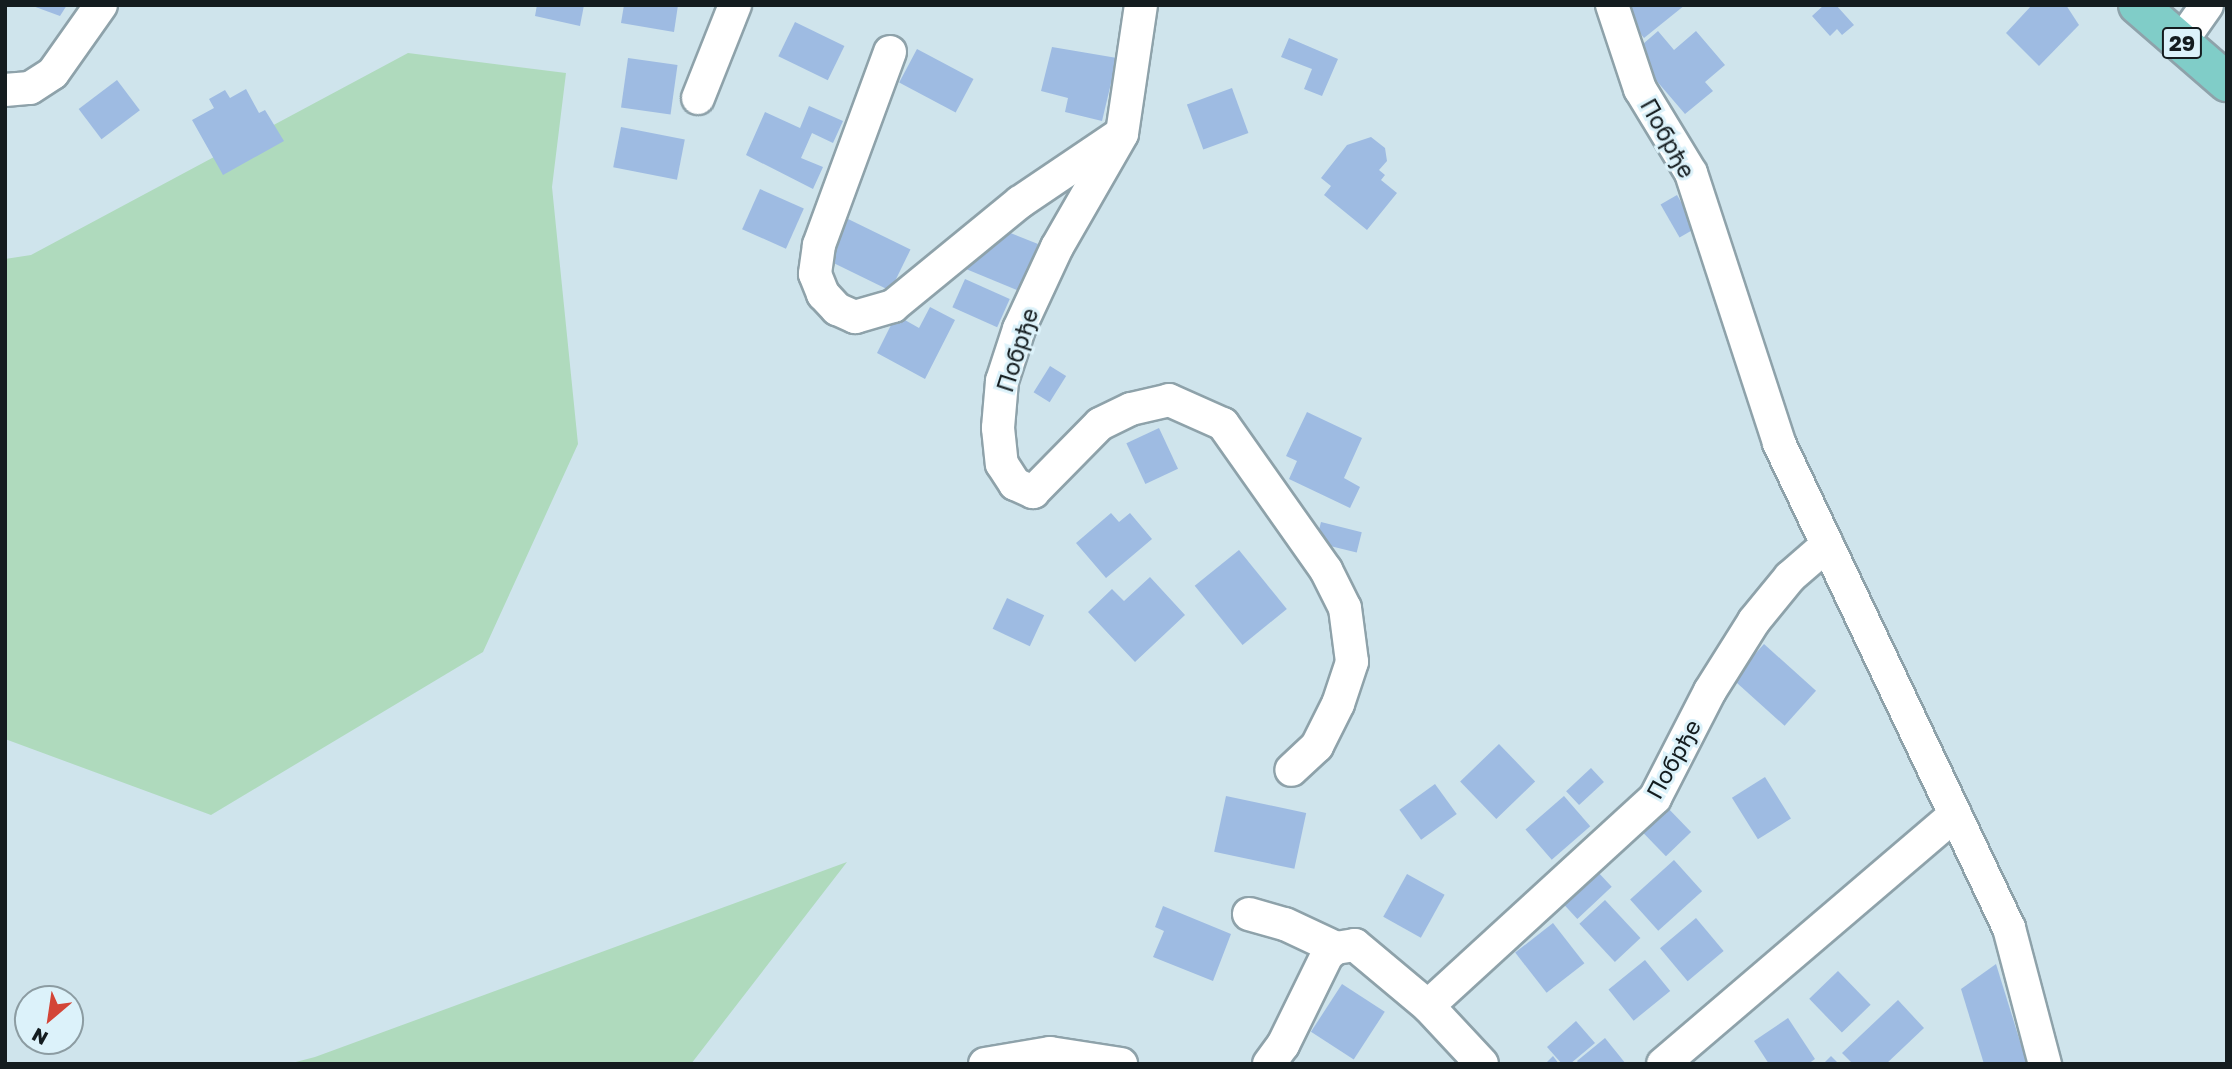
<!DOCTYPE html>
<html>
<head>
<meta charset="utf-8">
<style>
  body { margin:0 }
  #map { position:relative; width:2232px; height:1069px; overflow:hidden; background:#cfe4ec; font-family:"Golos Text",sans-serif }
  div>[style] { position:absolute }
  [style*='--x'] { left:calc(var(--x)*1px); top:calc(var(--y)*1px); width:calc(var(--w)*1px); rotate:calc(var(--a)*1deg) }
  .green>* { inset:0; background:#afdabd }
  .building>* { inset:0; background:#9ebbe2; transform-origin:0 0 }
  .roads { filter:drop-shadow(2px 0 #8ea2aa) drop-shadow(-2px 0 #8ea2aa) drop-shadow(0 2px #8ea2aa) drop-shadow(0 -2px #8ea2aa) }
  .minor>* { height:32px; margin:-16px; padding:0 16px; transform-origin:16px; border-radius:16px; background:#fff }
  .major>* { height:38px; margin:-19px; padding:0 19px; transform-origin:19px; border-radius:19px; background:#80cdc8 }
  span { translate:-50% -50%; white-space:nowrap; text-align:center; line-height:1.15; -webkit-text-stroke:6px #dcf2fa; paint-order:stroke }
  .shield-label span { padding:2px 5px; background:#dcf2fa; border:2px solid; border-radius:5px; -webkit-text-stroke-width:0 }
  .shield-label { font-size:21px; color:#141c1f; font-weight:700 }
  .street-label { font-size:23px; color:#141c1f }
  .frame { position:absolute; inset:0; border:7px solid #141c1f; pointer-events:none }
  .north { position:absolute; left:14px; top:985px; width:70px; height:70px; box-sizing:border-box; background:#dcf2fa; border:2px solid #8c9ca2; border-radius:50%; rotate:209deg; font-size:19px; font-weight:700; line-height:28px; text-align:center; color:#141c1f }
  .north::after { content:''; display:block; margin:auto; width:24px; height:32px; background:#d34537; clip-path:polygon(50% 0,100% 100%,50% 72%,0 100%) }
</style>
</head>
<body>
<div id="map">
  <div class="green">
    <div style="clip-path:polygon(408px 53px,566px 73px,552px 187px,578px 444px,483px 652px,211px 815px,5px 739px,5px 259px,31px 255px)"></div>
    <div style="clip-path:polygon(847px 862px,691px 1064px,288px 1064px,315px 1057px)"></div>
  </div>
  <div class="building">
    <div style="clip-path:polygon(30px 5px,67px 5px,60px 16px)"></div>
    <div style="clip-path:polygon(537px 5px,584px 5px,580px 26px,535px 16px)"></div>
    <div style="clip-path:polygon(624px 5px,678px 5px,674px 32px,621px 23px)"></div>
    <div style="clip-path:polygon(1617px 5px,1685px 5px,1644px 38px)"></div>
    <div style="clip-path:polygon(1824px 5px,1836px 5px,1854px 25px,1842px 35px,1837px 29px,1830px 36px,1812px 16px)"></div>
    <div style="clip-path:polygon(2032px 5px,2066px 5px,2079px 25px,2039px 66px,2006px 33px)"></div>
    <div style="left:795px;top:22px;width:55px;height:38px;rotate:26deg"></div>
    <div style="clip-path:polygon(1658px 31px,1674px 50px,1696px 31px,1725px 65px,1705px 82px,1713px 91px,1685px 114px,1637px 58px,1643px 44px)"></div>
    <div style="clip-path:polygon(1289px 38px,1338px 59px,1322px 96px,1304px 89px,1312px 69px,1281px 57px)"></div>
    <div style="clip-path:polygon(1052px 47px,1117px 58px,1102px 121px,1065px 112px,1068px 98px,1041px 91px)"></div>
    <div style="left:917px;top:49px;width:64px;height:38px;rotate:28deg"></div>
    <div style="left:628px;top:58px;width:50px;height:50px;rotate:8deg"></div>
    <div style="left:117px;top:80px;width:38px;height:48px;rotate:53deg"></div>
    <div style="left:1232px;top:88px;width:48px;height:48px;rotate:70deg"></div>
    <div style="clip-path:polygon(246px 89px,259px 113px,265px 110px,284px 141px,223px 175px,192px 120px,214px 108px,209px 99px,225px 90px,230px 98px)"></div>
    <div style="clip-path:polygon(809px 106px,843px 121px,833px 143px,812px 133px,801px 158px,823px 167px,813px 189px,746px 155px,765px 112px,800px 128px)"></div>
    <div style="left:621px;top:127px;width:65px;height:41px;rotate:11deg"></div>
    <div style="clip-path:polygon(1371px 137px,1385px 148px,1387px 161px,1379px 170px,1385px 175px,1381px 180px,1397px 193px,1367px 230px,1324px 195px,1331px 186px,1321px 178px,1347px 145px)"></div>
    <div style="left:760px;top:189px;width:48px;height:44px;rotate:24deg"></div>
    <div style="left:1677px;top:195px;width:38px;height:19px;rotate:60deg"></div>
    <div style="left:844px;top:217px;width:74px;height:46px;rotate:26deg"></div>
    <div style="clip-path:polygon(998px 228px,1038px 244px,1019px 291px,966px 269px,979px 238px)"></div>
    <div style="left:965px;top:279px;width:49px;height:31px;rotate:24deg"></div>
    <div style="clip-path:polygon(930px 307px,955px 320px,925px 379px,877px 353px,896px 315px,919px 328px)"></div>
    <div style="left:1050px;top:366px;width:19px;height:31px;rotate:32deg"></div>
    <div style="clip-path:polygon(1307px 412px,1362px 438px,1344px 478px,1360px 487px,1350px 508px,1289px 479px,1297px 461px,1286px 456px)"></div>
    <div style="left:1159px;top:428px;width:45px;height:36px;rotate:65deg"></div>
    <div style="clip-path:polygon(1111px 513px,1119px 522px,1130px 513px,1152px 539px,1106px 578px,1076px 543px)"></div>
    <div style="left:1321px;top:522px;width:42px;height:21px;rotate:14deg"></div>
    <div style="left:1239px;top:550px;width:76px;height:57px;rotate:51deg"></div>
    <div style="clip-path:polygon(1150px 577px,1185px 615px,1135px 662px,1088px 612px,1112px 589px,1124px 601px)"></div>
    <div style="left:1007px;top:598px;width:41px;height:34px;rotate:25deg"></div>
    <div style="left:1764px;top:644px;width:70px;height:47px;rotate:42deg"></div>
    <div style="left:1499px;top:744px;width:52px;height:54px;rotate:46deg"></div>
    <div style="left:1591px;top:768px;width:19px;height:34px;rotate:47deg"></div>
    <div style="left:1765px;top:777px;width:49px;height:39px;rotate:58deg"></div>
    <div style="left:1435px;top:784px;width:37px;height:44px;rotate:54deg"></div>
    <div style="left:1226px;top:796px;width:82px;height:57px;rotate:12deg"></div>
    <div style="left:1564px;top:796px;width:40px;height:51px;rotate:49deg"></div>
    <div style="left:1664px;top:804px;width:39px;height:35px;rotate:46deg"></div>
    <div style="left:1674px;top:860px;width:42px;height:59px;rotate:48deg"></div>
    <div style="left:1596px;top:870px;width:23px;height:47px;rotate:47deg"></div>
    <div style="left:1407px;top:874px;width:43px;height:49px;rotate:29deg"></div>
    <div style="left:1605px;top:900px;width:52px;height:35px;rotate:47deg"></div>
    <div style="clip-path:polygon(1163px 906px,1231px 934px,1213px 981px,1153px 957px,1164px 931px,1155px 927px)"></div>
    <div style="left:1696px;top:918px;width:43px;height:47px;rotate:50deg"></div>
    <div style="left:1553px;top:923px;width:51px;height:48px;rotate:52deg"></div>
    <div style="left:1645px;top:960px;width:40px;height:47px;rotate:51deg"></div>
    <div style="clip-path:polygon(1996px 964px,2027px 1064px,1984px 1064px,1961px 989px)"></div>
    <div style="left:1838px;top:971px;width:47px;height:40px;rotate:46deg"></div>
    <div style="left:1342px;top:984px;width:51px;height:57px;rotate:33deg"></div>
    <div style="clip-path:polygon(1898px 1000px,1924px 1028px,1886px 1064px,1853px 1064px,1842px 1053px)"></div>
    <div style="clip-path:polygon(1788px 1018px,1815px 1059px,1808px 1064px,1769px 1064px,1754px 1041px)"></div>
    <div style="clip-path:polygon(1576px 1021px,1595px 1043px,1570px 1064px,1562px 1064px,1547px 1047px)"></div>
    <div style="clip-path:polygon(1605px 1038px,1626px 1064px,1579px 1064px,1577px 1061px)"></div>
    <div style="clip-path:polygon(1553px 1056px,1559px 1064px,1545px 1064px)"></div>
    <div style="clip-path:polygon(1831px 1056px,1839px 1064px,1823px 1064px)"></div>
  </div>
  <div class="roads">
    <div class="minor">
      <div style="--x:1141;--y:5;--w:130;--a:98.4"></div>
      <div style="--x:1122;--y:134;--w:130;--a:119.9"></div>
      <div style="--x:1057;--y:247;--w:90;--a:114.9"></div>
      <div style="--x:1019;--y:329;--w:55;--a:108.1"></div>
      <div style="--x:1002;--y:381;--w:47;--a:94.9"></div>
      <div style="--x:998;--y:428;--w:36;--a:84"></div>
      <div style="--x:1002;--y:464;--w:24;--a:57"></div>
      <div style="--x:1015;--y:484;--w:20;--a:24"></div>
      <div style="--x:1033;--y:492;--w:95;--a:-45.4"></div>
      <div style="--x:1100;--y:424;--w:34;--a:-26"></div>
      <div style="--x:1131;--y:409;--w:39;--a:-13"></div>
      <div style="--x:1169;--y:400;--w:59;--a:24"></div>
      <div style="--x:1223;--y:424;--w:179;--a:54.8"></div>
      <div style="--x:1326;--y:570;--w:42;--a:63.4"></div>
      <div style="--x:1345;--y:608;--w:54;--a:82.6"></div>
      <div style="--x:1352;--y:662;--w:44;--a:108.4"></div>
      <div style="--x:1338;--y:704;--w:47;--a:116.6"></div>
      <div style="--x:1317;--y:746;--w:35;--a:137"></div>
      <div style="--x:1612;--y:5;--w:89;--a:71.6"></div>
      <div style="--x:1640;--y:89;--w:98;--a:58.7"></div>
      <div style="--x:1691;--y:173;--w:284;--a:71.9"></div>
      <div style="--x:1779;--y:443;--w:537;--a:64.63"></div>
      <div style="--x:2009;--y:928;--w:141;--a:75.2"></div>
      <div style="--x:2181;--y:42;--w:45;--a:-54.9"></div>
      <div style="--x:890;--y:52;--w:206;--a:110.2"></div>
      <div style="--x:819;--y:245;--w:29;--a:98"></div>
      <div style="--x:815;--y:274;--w:22;--a:68"></div>
      <div style="--x:823;--y:294;--w:21;--a:47"></div>
      <div style="--x:837;--y:309;--w:20;--a:24"></div>
      <div style="--x:855;--y:317;--w:40;--a:-16"></div>
      <div style="--x:893;--y:306;--w:164;--a:-39.3"></div>
      <div style="--x:1020;--y:202;--w:118;--a:-34"></div>
      <div style="--x:5;--y:90;--w:25;--a:-5"></div>
      <div style="--x:30;--y:88;--w:27;--a:-33"></div>
      <div style="--x:53;--y:73;--w:83;--a:-54.8"></div>
      <div style="--x:698;--y:98;--w:100;--a:-68.3"></div>
      <div style="--x:1249;--y:914;--w:37;--a:16"></div>
      <div style="--x:1285;--y:924;--w:56;--a:25.2"></div>
      <div style="--x:1428;--y:1006;--w:308;--a:-42.5"></div>
      <div style="--x:1655;--y:798;--w:120;--a:-62.8"></div>
      <div style="--x:1710;--y:691;--w:83;--a:-57.8"></div>
      <div style="--x:1754;--y:621;--w:57;--a:-50.7"></div>
      <div style="--x:1790;--y:577;--w:49;--a:-40.9"></div>
      <div style="--x:985;--y:1064;--w:66;--a:-9.6"></div>
      <div style="--x:1050;--y:1053;--w:72;--a:8.8"></div>
      <div style="--x:1269;--y:1064;--w:24;--a:-54"></div>
      <div style="--x:1283;--y:1045;--w:100;--a:-63.9"></div>
      <div style="--x:1327;--y:955;--w:11;--a:-38"></div>
      <div style="--x:1336;--y:948;--w:19;--a:-9"></div>
      <div style="--x:1355;--y:945;--w:95;--a:39.9"></div>
      <div style="--x:1428;--y:1006;--w:79;--a:47"></div>
      <div style="--x:1663;--y:1064;--w:384;--a:-40.5"></div>
    </div>
    <div class="major">
      <div style="--x:2138;--y:5;--w:118;--a:40.9"></div>
    </div>
  </div>
  <div class="shield-label">
    <span style="left:2182px;top:43px">29</span>
  </div>
  <div class="street-label">
    <span style="left:1668px;top:138px;rotate:61deg">Побрђе</span>
    <span style="left:1017px;top:350px;rotate:-72deg">Побрђе</span>
    <span style="left:1673px;top:759px;rotate:-61deg">Побрђе</span>
  </div>
  <div class="frame"></div>
  <div class="north">N</div>
</div>
</body>
</html>
